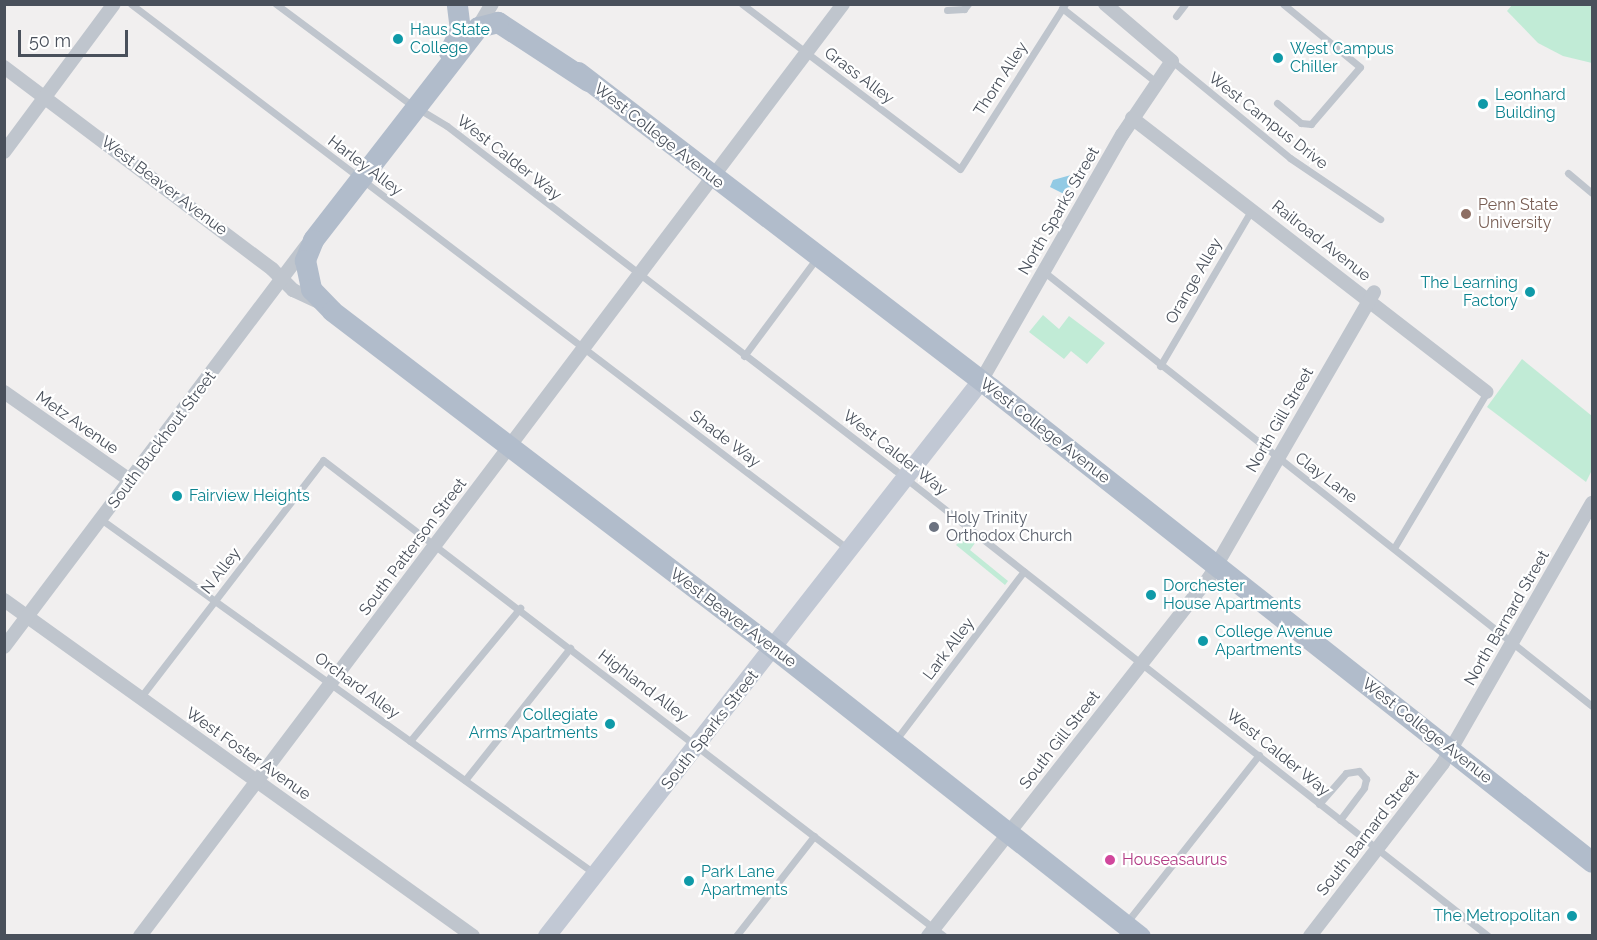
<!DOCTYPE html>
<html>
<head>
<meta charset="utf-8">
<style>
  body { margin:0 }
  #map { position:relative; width:1597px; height:940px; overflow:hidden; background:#f1efef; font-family:Raleway,sans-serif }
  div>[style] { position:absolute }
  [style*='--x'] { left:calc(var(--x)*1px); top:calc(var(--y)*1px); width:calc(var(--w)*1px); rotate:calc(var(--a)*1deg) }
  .green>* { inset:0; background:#c1ebd6 }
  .water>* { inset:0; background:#92cae4 }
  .lane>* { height:7px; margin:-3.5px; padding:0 3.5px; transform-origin:3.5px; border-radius:3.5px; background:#bfc5cd }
  .street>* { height:14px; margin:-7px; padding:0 7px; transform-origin:7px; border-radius:7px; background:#bfc5cd }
  .secondary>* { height:18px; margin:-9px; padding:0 9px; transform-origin:9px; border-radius:9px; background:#c1c8d4 }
  .primary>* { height:21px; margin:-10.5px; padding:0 10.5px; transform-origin:10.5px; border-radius:10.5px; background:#b1bccb }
  .dots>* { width:16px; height:16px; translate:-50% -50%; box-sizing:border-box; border:3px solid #fff; border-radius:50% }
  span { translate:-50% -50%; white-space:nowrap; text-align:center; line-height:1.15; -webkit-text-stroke:4.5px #fff; paint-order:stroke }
  .culture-label { font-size:16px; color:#0d838f }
  .left { translate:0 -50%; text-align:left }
  .right { translate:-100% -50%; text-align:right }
  .street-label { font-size:16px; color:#49505b }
  .education-label { font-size:16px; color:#785e54 }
  .worship-label { font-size:16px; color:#5b616d }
  .hotel-label { font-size:16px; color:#b23c85 }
  .frame { position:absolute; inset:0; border:6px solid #49505b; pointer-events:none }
  .scale { position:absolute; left:18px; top:30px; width:110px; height:27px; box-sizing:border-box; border:3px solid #49505b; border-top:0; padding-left:8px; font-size:18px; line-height:21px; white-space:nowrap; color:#49505b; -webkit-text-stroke:4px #fff; paint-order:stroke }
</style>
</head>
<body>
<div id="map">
  <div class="green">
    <div style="clip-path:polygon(1512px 5px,1592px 5px,1592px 63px,1563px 56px,1538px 43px,1507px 11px)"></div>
    <div style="clip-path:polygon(1043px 315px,1059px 329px,1069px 316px,1105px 343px,1087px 364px,1071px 351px,1064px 359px,1029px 332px)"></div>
    <div style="clip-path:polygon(1522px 359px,1592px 416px,1592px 470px,1586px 482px,1487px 407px)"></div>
    <div style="clip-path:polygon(965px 535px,975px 543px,970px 550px,1008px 581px,1005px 585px,956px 545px)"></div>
  </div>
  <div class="water">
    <div style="clip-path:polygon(1071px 175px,1075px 179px,1066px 195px,1050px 187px,1053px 180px)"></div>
  </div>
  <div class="lane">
    <div style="--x:131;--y:4;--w:901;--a:37.24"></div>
    <div style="--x:276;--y:4;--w:166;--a:36.7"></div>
    <div style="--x:409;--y:103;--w:44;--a:31.2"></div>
    <div style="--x:447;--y:126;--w:565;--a:37.52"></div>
    <div style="--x:895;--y:470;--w:754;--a:38.16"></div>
    <div style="--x:742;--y:4;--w:273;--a:37.1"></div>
    <div style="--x:960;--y:169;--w:196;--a:-57.5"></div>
    <div style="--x:1062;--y:8;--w:120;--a:38.2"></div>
    <div style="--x:947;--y:10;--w:17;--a:-3"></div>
    <div style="--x:964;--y:9;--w:6;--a:-51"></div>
    <div style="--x:1176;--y:16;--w:15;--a:-53"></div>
    <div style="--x:1172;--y:61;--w:153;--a:39.4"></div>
    <div style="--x:1290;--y:158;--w:109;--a:34.1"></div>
    <div style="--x:1277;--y:103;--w:31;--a:40"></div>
    <div style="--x:1301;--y:123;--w:10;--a:6"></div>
    <div style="--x:1311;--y:124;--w:75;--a:-49.3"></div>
    <div style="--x:1360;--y:67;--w:99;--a:-140.7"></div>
    <div style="--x:1568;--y:173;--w:31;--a:40"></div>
    <div style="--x:1043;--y:271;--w:700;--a:38.39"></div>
    <div style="--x:744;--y:356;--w:121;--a:-53.4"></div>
    <div style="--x:1160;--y:366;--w:182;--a:-59.6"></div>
    <div style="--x:102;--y:520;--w:606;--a:35.66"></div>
    <div style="--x:1394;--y:548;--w:182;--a:-59.2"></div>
    <div style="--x:140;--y:698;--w:300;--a:-52.4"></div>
    <div style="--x:323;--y:460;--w:782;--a:37.47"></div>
    <div style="--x:410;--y:741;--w:173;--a:-50.4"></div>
    <div style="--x:895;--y:741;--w:213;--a:-52.8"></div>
    <div style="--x:465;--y:780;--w:169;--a:-51.5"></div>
    <div style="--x:1319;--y:804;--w:41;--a:-48.9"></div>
    <div style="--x:1346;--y:773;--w:13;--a:-9"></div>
    <div style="--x:1359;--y:771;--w:11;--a:49"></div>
    <div style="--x:1366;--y:779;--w:9;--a:103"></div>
    <div style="--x:1364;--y:788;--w:40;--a:127"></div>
    <div style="--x:1127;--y:922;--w:213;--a:-51.7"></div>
    <div style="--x:736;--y:936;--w:127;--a:-52"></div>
  </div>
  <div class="street">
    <div style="--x:478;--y:27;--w:27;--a:-59"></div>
    <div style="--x:4;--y:67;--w:336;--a:37"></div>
    <div style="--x:272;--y:269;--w:30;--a:45"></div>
    <div style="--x:293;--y:290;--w:29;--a:25"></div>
    <div style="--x:1132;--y:118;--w:448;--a:37.7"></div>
    <div style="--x:4;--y:152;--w:184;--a:-53.4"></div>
    <div style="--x:981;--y:381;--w:284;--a:-60.2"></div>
    <div style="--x:1122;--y:135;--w:89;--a:-56"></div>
    <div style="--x:1172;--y:61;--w:88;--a:-139.6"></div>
    <div style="--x:4;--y:392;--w:155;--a:35"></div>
    <div style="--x:4;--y:600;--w:577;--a:35.62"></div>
    <div style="--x:4;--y:647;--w:503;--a:-52.99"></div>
    <div style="--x:140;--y:936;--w:1167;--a:-52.97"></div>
    <div style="--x:928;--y:936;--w:455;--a:-51.9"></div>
    <div style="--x:1209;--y:578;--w:330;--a:-60"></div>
    <div style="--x:1310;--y:936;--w:218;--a:-52.4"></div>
    <div style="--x:1443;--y:763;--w:300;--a:-60.2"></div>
  </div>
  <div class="secondary">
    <div style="--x:547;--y:936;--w:705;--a:-51.98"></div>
  </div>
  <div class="primary">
    <div style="--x:449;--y:52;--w:25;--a:-63"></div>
    <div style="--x:460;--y:30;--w:26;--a:-97"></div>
    <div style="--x:578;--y:72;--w:520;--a:37.42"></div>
    <div style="--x:991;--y:388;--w:765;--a:38.26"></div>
    <div style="--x:588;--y:81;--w:108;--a:-146.8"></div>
    <div style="--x:498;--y:22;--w:21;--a:166"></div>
    <div style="--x:478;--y:27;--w:269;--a:127.8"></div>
    <div style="--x:313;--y:240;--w:22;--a:112"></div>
    <div style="--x:305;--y:260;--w:30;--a:78"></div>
    <div style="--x:311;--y:289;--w:30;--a:46"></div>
    <div style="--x:332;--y:311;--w:541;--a:37.34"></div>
    <div style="--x:762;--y:639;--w:481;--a:38.2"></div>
  </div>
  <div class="dots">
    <div style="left:398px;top:39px;background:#0f9aa8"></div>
    <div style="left:1278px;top:58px;background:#0f9aa8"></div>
    <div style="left:1483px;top:104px;background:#0f9aa8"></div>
    <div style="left:1466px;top:214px;background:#8d6e63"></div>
    <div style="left:1530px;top:292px;background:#0f9aa8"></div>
    <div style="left:177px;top:496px;background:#0f9aa8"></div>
    <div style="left:934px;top:527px;background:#6b7280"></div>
    <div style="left:1151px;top:595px;background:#0f9aa8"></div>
    <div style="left:1203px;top:641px;background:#0f9aa8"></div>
    <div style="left:610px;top:724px;background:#0f9aa8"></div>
    <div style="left:1110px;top:860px;background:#d1479c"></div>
    <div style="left:689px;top:881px;background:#0f9aa8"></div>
    <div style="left:1572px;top:916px;background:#0f9aa8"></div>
  </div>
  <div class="culture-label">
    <span class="left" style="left:410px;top:39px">Haus State<br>College</span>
    <span class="left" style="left:1290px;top:58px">West Campus<br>Chiller</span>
    <span class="left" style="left:1495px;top:104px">Leonhard<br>Building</span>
    <span class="right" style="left:1518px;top:292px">The Learning<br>Factory</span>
    <span class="left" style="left:189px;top:496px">Fairview Heights</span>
    <span class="left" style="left:1163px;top:595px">Dorchester<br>House Apartments</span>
    <span class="left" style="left:1215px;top:641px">College Avenue<br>Apartments</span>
    <span class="right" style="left:598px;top:724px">Collegiate<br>Arms Apartments</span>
    <span class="left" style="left:701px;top:881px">Park Lane<br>Apartments</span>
    <span class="right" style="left:1560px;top:916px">The Metropolitan</span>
  </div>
  <div class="street-label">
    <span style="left:859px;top:76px;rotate:37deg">Grass Alley</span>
    <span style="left:1001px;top:79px;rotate:-57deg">Thorn Alley</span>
    <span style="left:1268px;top:121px;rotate:38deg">West Campus Drive</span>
    <span style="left:659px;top:136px;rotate:38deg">West College Avenue</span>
    <span style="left:509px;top:158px;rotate:38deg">West Calder Way</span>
    <span style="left:365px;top:166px;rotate:37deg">Harley Alley</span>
    <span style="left:164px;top:186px;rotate:37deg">West Beaver Avenue</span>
    <span style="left:1059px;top:211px;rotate:-60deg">North Sparks Street</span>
    <span style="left:1321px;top:241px;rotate:38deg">Railroad Avenue</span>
    <span style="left:1194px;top:281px;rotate:-60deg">Orange Alley</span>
    <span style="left:1280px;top:420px;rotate:-60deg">North Gill Street</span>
    <span style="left:77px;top:423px;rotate:35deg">Metz Avenue</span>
    <span style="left:1045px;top:431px;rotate:38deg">West College Avenue</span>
    <span style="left:725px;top:439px;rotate:37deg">Shade Way</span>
    <span style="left:162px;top:440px;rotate:-53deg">South Buckhout Street</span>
    <span style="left:895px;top:453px;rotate:38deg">West Calder Way</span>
    <span style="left:1326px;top:478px;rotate:37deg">Clay Lane</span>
    <span style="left:413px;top:547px;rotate:-53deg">South Patterson Street</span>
    <span style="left:221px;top:571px;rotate:-52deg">N Alley</span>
    <span style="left:733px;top:618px;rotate:37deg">West Beaver Avenue</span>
    <span style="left:1507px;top:618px;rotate:-60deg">North Barnard Street</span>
    <span style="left:949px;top:649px;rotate:-53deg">Lark Alley</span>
    <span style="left:357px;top:686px;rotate:36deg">Orchard Alley</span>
    <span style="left:643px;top:686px;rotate:37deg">Highland Alley</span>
    <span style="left:710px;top:730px;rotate:-52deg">South Sparks Street</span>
    <span style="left:1427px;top:731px;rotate:38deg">West College Avenue</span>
    <span style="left:1060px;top:740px;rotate:-52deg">South Gill Street</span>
    <span style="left:1278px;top:753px;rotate:39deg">West Calder Way</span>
    <span style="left:248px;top:754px;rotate:35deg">West Foster Avenue</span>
    <span style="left:1368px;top:833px;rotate:-52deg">South Barnard Street</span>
  </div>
  <div class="education-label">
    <span class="left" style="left:1478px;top:214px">Penn State<br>University</span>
  </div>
  <div class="worship-label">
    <span class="left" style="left:946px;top:527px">Holy Trinity<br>Orthodox Church</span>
  </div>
  <div class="hotel-label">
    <span class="left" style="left:1122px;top:860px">Houseasaurus</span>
  </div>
  <div class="frame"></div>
  <div class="scale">50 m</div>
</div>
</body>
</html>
